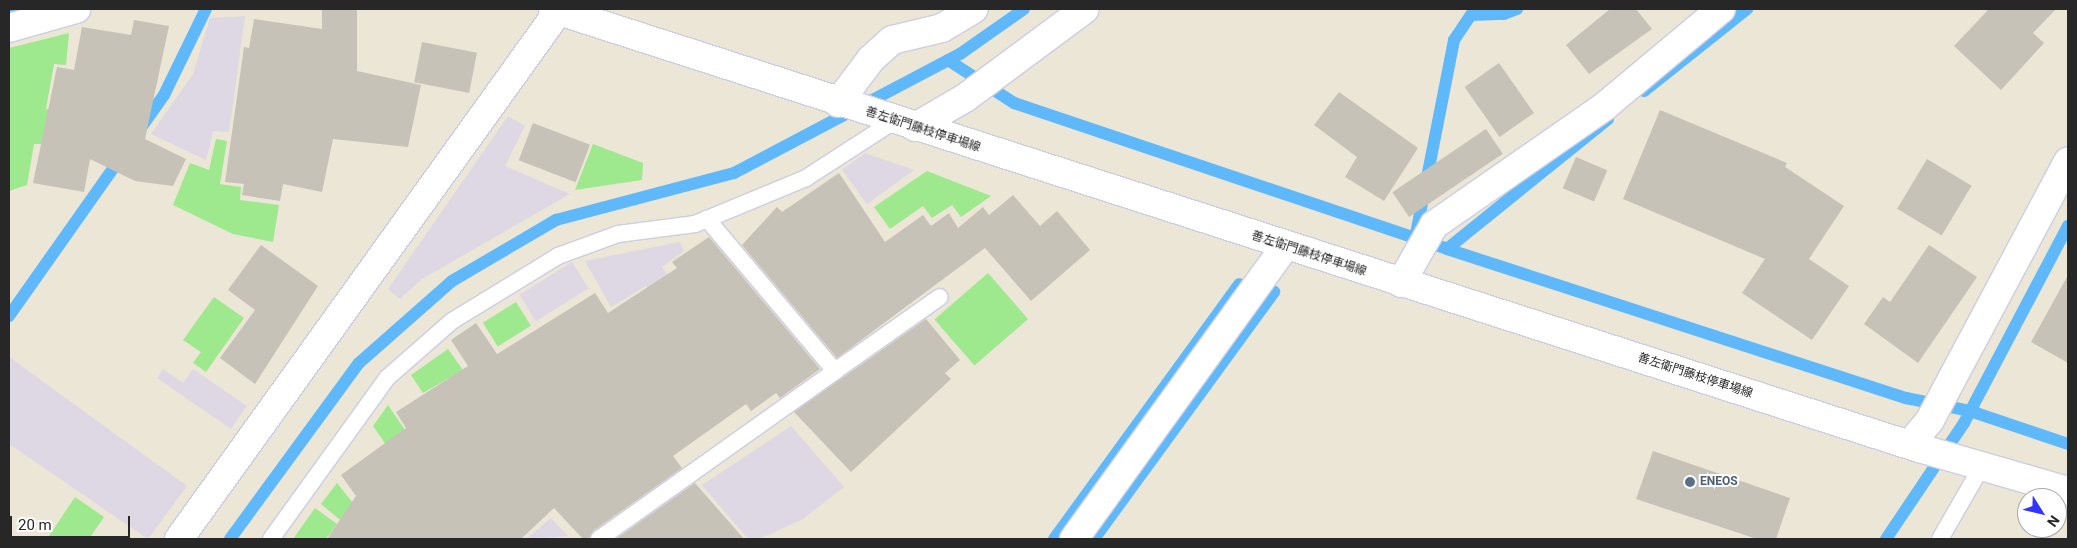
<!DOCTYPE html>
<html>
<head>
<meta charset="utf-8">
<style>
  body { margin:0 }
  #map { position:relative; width:2077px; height:548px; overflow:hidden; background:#ece6d7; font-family:Roboto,"Noto Sans JP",sans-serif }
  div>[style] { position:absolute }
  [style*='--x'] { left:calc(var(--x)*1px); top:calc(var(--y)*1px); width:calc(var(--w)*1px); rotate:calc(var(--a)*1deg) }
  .industrial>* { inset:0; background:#ddd8e3; transform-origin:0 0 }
  .green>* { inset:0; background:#9ee88d; transform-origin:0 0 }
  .stream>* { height:12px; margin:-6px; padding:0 6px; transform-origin:6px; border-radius:6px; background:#5fb8f9 }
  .building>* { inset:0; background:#c6c2b7; transform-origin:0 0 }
  .roads { filter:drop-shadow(1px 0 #cccde2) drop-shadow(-1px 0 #cccde2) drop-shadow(0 1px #cccde2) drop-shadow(0 -1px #cccde2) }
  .lane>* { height:16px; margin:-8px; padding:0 8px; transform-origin:8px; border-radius:8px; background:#fff }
  .street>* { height:28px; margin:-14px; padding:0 14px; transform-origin:14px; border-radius:14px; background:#fff }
  .secondary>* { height:28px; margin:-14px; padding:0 14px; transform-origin:14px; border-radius:14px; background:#fff }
  .dots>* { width:14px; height:14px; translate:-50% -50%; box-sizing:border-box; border:2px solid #fff; border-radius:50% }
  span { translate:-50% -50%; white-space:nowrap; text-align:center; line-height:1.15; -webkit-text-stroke:4px #fff; paint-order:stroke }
  .street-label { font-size:12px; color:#272727 }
  .service-label { font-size:12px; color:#4e5e75; font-weight:700 }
  .left { translate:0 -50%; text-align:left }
  .frame { position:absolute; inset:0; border:10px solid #272727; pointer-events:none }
  .north { position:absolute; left:2017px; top:488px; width:50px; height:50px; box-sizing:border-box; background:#fff; border:1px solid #a9a9a9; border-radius:50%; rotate:126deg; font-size:14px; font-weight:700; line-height:20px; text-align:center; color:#272727 }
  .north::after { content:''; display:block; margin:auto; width:18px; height:22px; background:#3036ff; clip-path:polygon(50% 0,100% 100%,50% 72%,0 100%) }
  .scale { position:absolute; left:10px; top:516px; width:120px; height:22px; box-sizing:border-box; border:2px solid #272727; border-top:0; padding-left:6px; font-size:15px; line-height:18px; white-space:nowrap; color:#272727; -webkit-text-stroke:4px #fff; paint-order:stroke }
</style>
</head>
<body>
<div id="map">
  <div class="industrial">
    <div style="clip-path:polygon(245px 16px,229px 132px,213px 131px,206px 160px,151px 134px,193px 74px,210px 18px)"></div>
    <div style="clip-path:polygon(508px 116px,525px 126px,505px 166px,570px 194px,422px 279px,400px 299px,388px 289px)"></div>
    <div style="clip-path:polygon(865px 153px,914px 170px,867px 204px,842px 170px)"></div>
    <div style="clip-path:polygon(680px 242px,684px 251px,662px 267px,671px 280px,651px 293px,646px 286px,611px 307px,585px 261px)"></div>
    <div style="left:572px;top:262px;width:31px;height:62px;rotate:58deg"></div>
    <div style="clip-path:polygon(9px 357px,187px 486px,148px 539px,9px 444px)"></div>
    <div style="clip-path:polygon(163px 369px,183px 383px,193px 369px,247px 406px,231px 429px,157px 378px)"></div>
    <div style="clip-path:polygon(791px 426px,844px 487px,803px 519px,759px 539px,748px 539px,702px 485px)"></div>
    <div style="clip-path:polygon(551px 518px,568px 536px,526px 539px)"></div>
  </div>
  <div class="green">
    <div style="clip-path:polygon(69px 33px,66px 65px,54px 64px,46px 109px,52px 109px,44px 144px,34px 144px,27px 185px,9px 191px,9px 48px)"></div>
    <div style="clip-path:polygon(216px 139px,227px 141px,220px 184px,241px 187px,240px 200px,279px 205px,273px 242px,233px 234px,173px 205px,190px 163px,209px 170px)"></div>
    <div style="clip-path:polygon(593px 144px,643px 163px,642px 180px,575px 190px)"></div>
    <div style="clip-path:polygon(927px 171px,991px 196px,961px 217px,952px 205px,932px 218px,923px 206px,890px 229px,874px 207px)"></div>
    <div style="left:988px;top:273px;width:61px;height:71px;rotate:49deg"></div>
    <div style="clip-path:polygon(214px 297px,244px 318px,206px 372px,193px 363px,201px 352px,183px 340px)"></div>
    <div style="left:516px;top:302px;width:28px;height:39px;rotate:58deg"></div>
    <div style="clip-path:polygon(448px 349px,463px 370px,423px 393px,411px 375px)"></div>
    <div style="clip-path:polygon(388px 405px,407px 433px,394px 456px,373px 426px)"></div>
    <div style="clip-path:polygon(337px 483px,377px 533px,372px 539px,363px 539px,321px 504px)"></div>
    <div style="clip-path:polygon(75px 497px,104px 517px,89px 539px,47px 539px)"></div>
    <div style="clip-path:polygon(315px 508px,337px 524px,326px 539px,293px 539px)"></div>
  </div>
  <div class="stream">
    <div style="--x:9;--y:12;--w:11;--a:-15"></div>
    <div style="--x:948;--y:60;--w:79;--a:33.1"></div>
    <div style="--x:1014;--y:103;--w:457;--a:18.6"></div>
    <div style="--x:1447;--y:249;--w:207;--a:-38.9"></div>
    <div style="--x:1644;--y:91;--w:132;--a:-38.5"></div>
    <div style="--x:140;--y:129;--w:42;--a:-54.8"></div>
    <div style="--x:164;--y:95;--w:96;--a:-64"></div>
    <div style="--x:1415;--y:239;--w:203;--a:-78.9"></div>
    <div style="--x:1454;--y:40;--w:30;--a:-56"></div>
    <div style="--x:1471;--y:15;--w:33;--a:-2"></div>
    <div style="--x:1504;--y:14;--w:14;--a:-21"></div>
    <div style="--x:1447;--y:249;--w:483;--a:18"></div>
    <div style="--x:1906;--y:398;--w:65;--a:11.5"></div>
    <div style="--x:1970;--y:411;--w:103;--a:18.6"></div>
    <div style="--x:9;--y:316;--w:196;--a:-54.8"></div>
    <div style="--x:230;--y:539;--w:218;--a:-53.8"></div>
    <div style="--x:359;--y:363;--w:124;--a:-41.4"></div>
    <div style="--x:452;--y:281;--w:121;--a:-30.4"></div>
    <div style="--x:556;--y:220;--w:184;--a:-14.8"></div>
    <div style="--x:734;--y:173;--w:255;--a:-27.8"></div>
    <div style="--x:960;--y:54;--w:78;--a:-35.1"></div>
    <div style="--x:1054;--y:539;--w:315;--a:-54"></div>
    <div style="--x:1094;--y:539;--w:306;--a:-53.9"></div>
    <div style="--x:1886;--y:539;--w:140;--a:-56.1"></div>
    <div style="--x:1964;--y:423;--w:223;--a:-62.2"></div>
  </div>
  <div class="building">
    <div style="clip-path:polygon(322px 9px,357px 9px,357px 71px,421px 85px,408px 147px,333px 139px,322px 192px,283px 184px,280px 201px,242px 195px,244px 184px,225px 182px,244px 47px,249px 48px,254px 19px,322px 29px)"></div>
    <div style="clip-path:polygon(1610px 9px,1636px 9px,1652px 29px,1589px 74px,1566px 45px)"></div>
    <div style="clip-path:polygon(1989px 9px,2056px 9px,2033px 33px,2044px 43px,2001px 90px,1954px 46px)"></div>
    <div style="clip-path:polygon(134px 20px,169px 26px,145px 139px,186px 159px,173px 186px,135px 181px,90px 159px,84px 192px,33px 183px,57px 67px,74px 70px,82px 27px,131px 35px)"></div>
    <div style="left:422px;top:42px;width:56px;height:41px;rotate:11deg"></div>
    <div style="left:1499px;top:63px;width:61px;height:42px;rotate:55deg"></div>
    <div style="clip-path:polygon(1339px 92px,1418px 148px,1384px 201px,1345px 177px,1357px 157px,1314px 125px)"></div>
    <div style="clip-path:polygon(1660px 110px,1787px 163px,1785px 167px,1844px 206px,1809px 259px,1849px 286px,1812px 340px,1742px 293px,1765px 259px,1623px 199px)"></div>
    <div style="left:533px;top:123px;width:61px;height:40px;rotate:21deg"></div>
    <div style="left:1486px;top:129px;width:30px;height:113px;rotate:56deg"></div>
    <div style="left:1576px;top:157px;width:34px;height:34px;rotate:23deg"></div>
    <div style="left:1927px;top:159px;width:52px;height:58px;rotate:31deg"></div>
    <div style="clip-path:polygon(839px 173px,885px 242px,923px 215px,931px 226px,949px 213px,958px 228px,983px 207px,989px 215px,1013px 195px,1040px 226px,1057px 211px,1090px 250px,1031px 301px,985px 248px,837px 358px,742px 245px,777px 207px,782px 212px)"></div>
    <div style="clip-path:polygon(709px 237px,820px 369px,780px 398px,776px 393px,751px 411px,746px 404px,673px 456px,682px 468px,593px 531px,589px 539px,583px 539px,554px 508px,521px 539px,327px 539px,356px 496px,341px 475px,406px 428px,396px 412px,468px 366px,451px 340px,476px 323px,497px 354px,595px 293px,608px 313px,677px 268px,672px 262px)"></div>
    <div style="clip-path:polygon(261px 245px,318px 286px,255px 384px,220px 358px,255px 310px,228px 290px)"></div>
    <div style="clip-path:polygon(1929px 245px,1977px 277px,1918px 363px,1864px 324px,1883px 297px,1890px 302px)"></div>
    <div style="clip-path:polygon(2068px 275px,2068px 363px,2031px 342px)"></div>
    <div style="clip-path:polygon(926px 319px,960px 360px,945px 373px,951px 379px,851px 472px,794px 412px)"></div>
    <div style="clip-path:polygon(1653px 451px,1790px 498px,1776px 539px,1757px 539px,1636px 499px)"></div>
    <div style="clip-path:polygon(695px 483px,744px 539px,616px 539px)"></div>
  </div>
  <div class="roads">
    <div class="lane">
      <div style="--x:835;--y:371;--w:128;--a:-35.2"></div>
      <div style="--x:271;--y:539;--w:198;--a:-54.2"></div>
      <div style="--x:387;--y:378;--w:86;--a:-41.2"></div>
      <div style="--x:452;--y:321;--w:124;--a:-31.5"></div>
      <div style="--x:558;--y:256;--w:64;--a:-20.1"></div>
      <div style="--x:618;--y:234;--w:78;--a:-7.4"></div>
      <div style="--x:695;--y:224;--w:120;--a:-22.5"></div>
      <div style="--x:806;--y:178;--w:105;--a:-32.9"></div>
      <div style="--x:599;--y:539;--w:290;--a:-35.4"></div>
      <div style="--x:835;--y:371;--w:199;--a:-130.1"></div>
      <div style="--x:1940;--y:539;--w:84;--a:-60.1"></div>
    </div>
    <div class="street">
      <div style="--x:9;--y:28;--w:70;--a:-15.8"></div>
      <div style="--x:838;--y:103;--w:55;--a:-53.1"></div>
      <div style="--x:871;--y:59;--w:28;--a:-42"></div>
      <div style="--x:892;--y:40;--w:51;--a:-13.5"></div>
      <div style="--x:942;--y:28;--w:37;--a:-31"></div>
      <div style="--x:915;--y:127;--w:58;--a:-30.1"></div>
      <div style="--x:965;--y:98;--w:149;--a:-36.6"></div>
      <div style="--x:1401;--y:283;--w:67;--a:-60.4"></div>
      <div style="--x:1434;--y:225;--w:208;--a:-34.8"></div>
      <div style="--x:1605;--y:106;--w:151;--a:-39.9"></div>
      <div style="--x:1910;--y:444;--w:31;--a:-50"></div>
      <div style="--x:1930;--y:420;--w:293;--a:-61.9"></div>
      <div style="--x:179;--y:539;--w:653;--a:-54.29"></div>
      <div style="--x:1074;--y:539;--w:361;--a:-54.2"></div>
    </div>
    <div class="secondary">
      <div style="--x:553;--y:9;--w:1435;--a:17.82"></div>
      <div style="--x:1919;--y:448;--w:155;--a:16.1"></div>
    </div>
  </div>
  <div class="dots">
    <div style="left:1690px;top:482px;background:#5c6f8a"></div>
  </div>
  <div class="street-label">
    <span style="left:923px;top:130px;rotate:18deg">善左衛門藤枝停車場線</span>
    <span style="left:1309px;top:254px;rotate:18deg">善左衛門藤枝停車場線</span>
    <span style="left:1695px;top:376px;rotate:18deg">善左衛門藤枝停車場線</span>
  </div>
  <div class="service-label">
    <span class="left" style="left:1700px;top:482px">ENEOS</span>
  </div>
  <div class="frame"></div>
  <div class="north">N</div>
  <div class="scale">20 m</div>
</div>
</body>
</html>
